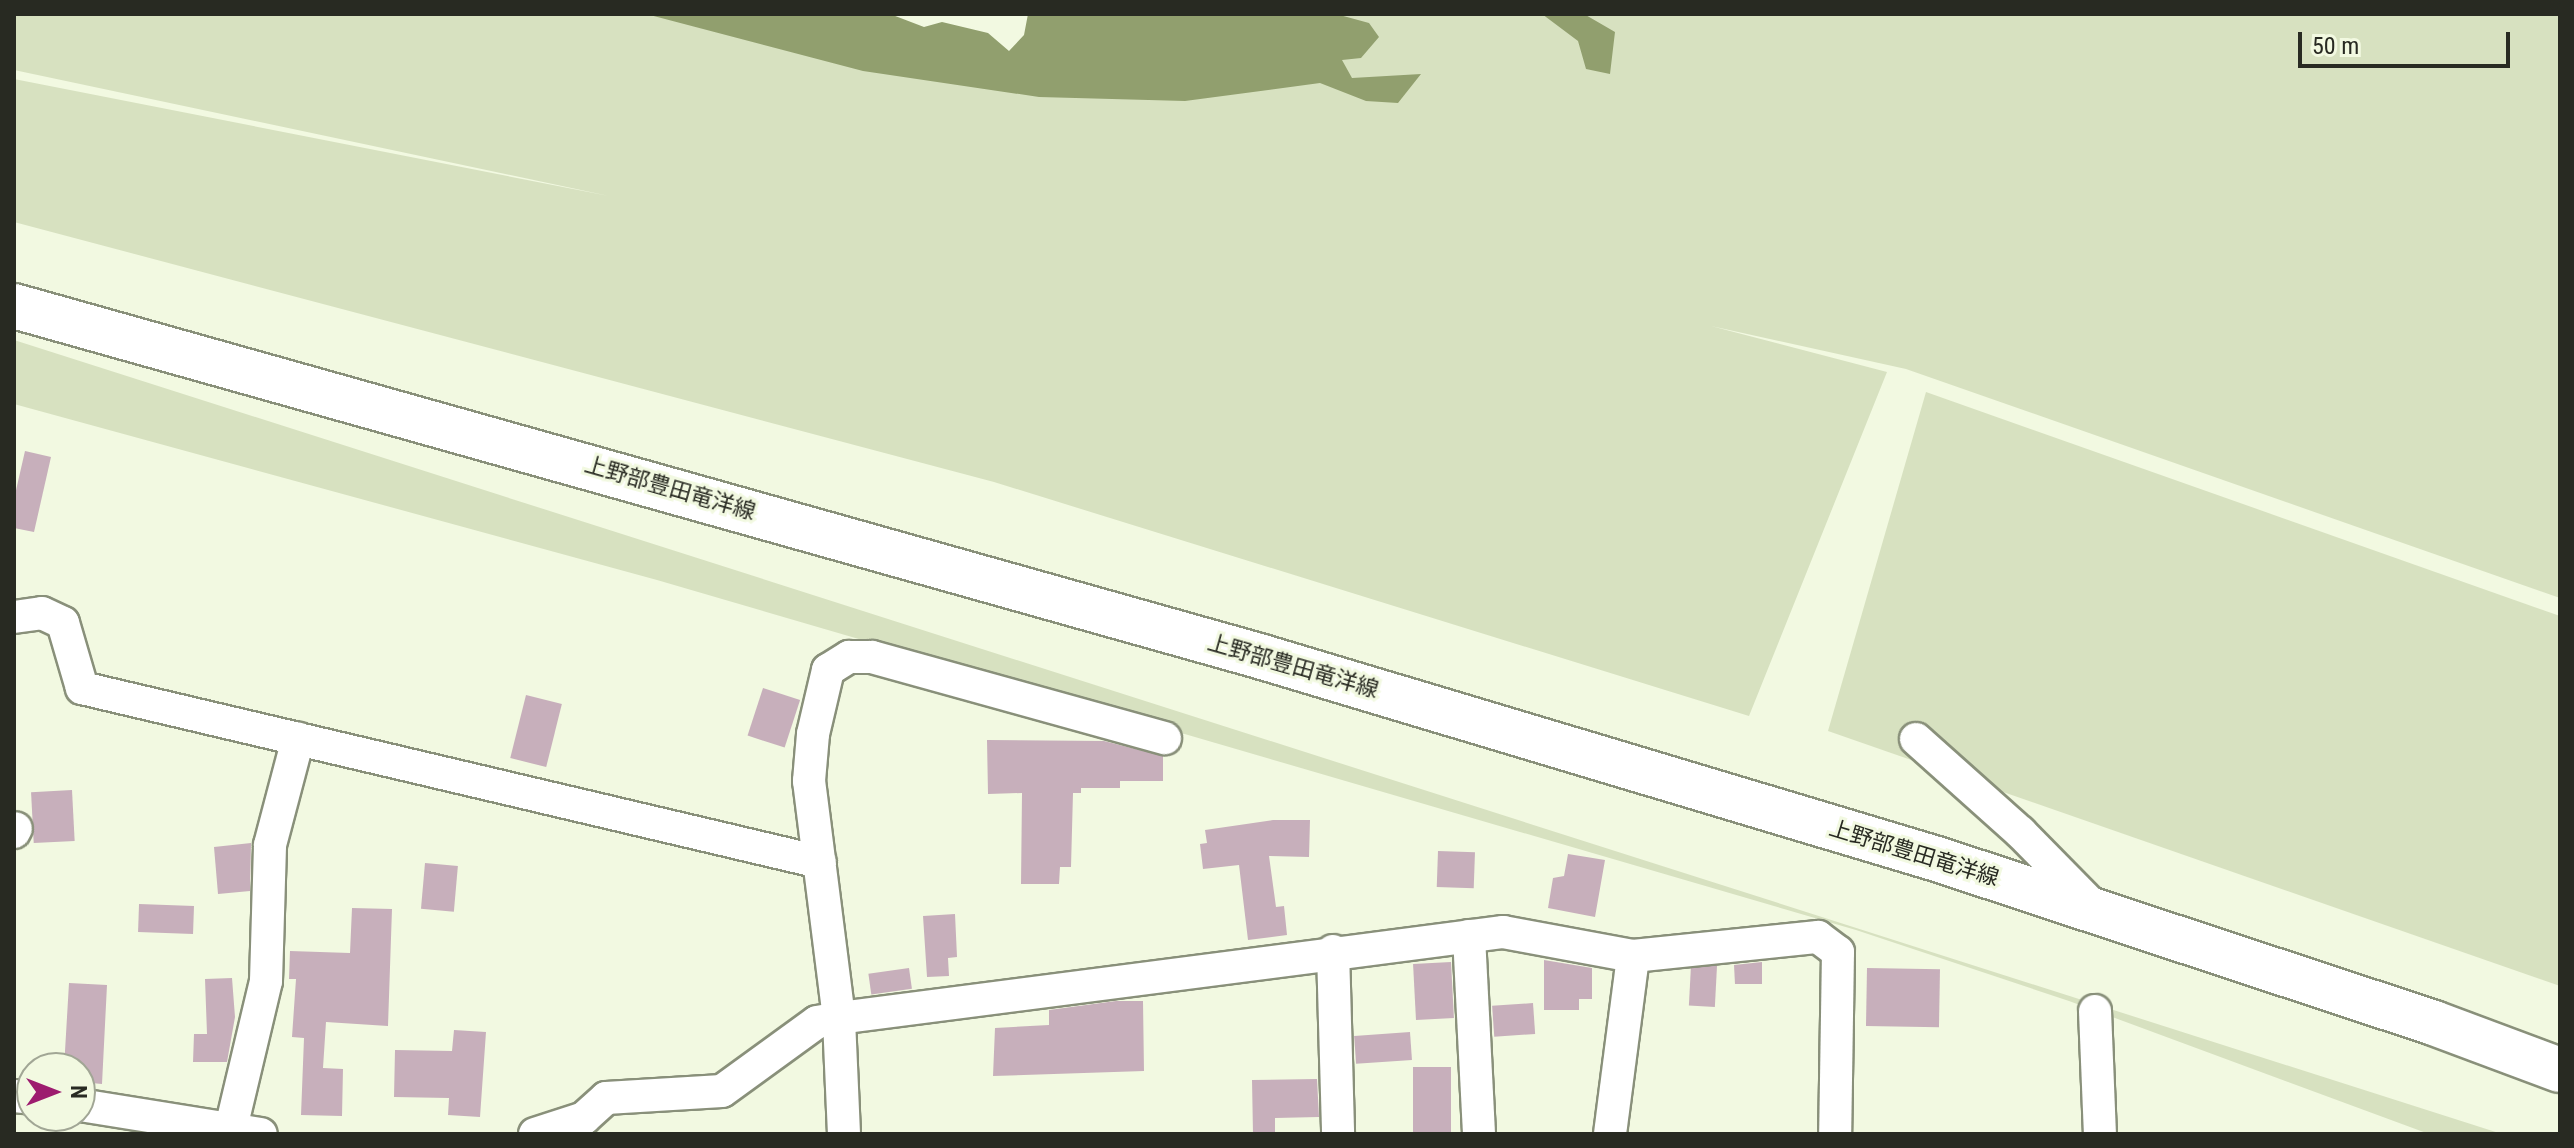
<!DOCTYPE html>
<html>
<head>
<meta charset="utf-8">
<style>
  body { margin:0 }
  #map { position:relative; width:2574px; height:1148px; overflow:hidden; background:#f2f9e1; font-family:"Roboto Condensed","Noto Sans JP",sans-serif }
  div>[style] { position:absolute }
  [style*='--x'] { left:calc(var(--x)*1px); top:calc(var(--y)*1px); width:calc(var(--w)*1px); rotate:calc(var(--a)*1deg) }
  .green>* { inset:0; background:#d7e1c0 }
  .water>* { inset:0; background:#919f6e }
  .building>* { inset:0; background:#c7afbb; transform-origin:0 0 }
  .roads { filter:drop-shadow(2px 0 #89907a) drop-shadow(-2px 0 #89907a) drop-shadow(0 2px #89907a) drop-shadow(0 -2px #89907a) }
  .minor>* { height:32px; margin:-16px; padding:0 16px; transform-origin:16px; border-radius:16px; background:#fff }
  .secondary>* { height:44px; margin:-22px; padding:0 22px; transform-origin:22px; border-radius:22px; background:#fff }
  span { translate:-50% -50%; white-space:nowrap; text-align:center; line-height:1.15; -webkit-text-stroke:6px #f2f9e1; paint-order:stroke }
  .street-label { font-size:22px; color:#282a22 }
  .frame { position:absolute; inset:0; border:16px solid #282a22; pointer-events:none }
  .north { position:absolute; left:16px; top:1052px; width:80px; height:80px; box-sizing:border-box; background:#f2f9e1; border:2px solid #a1a695; border-radius:50%; rotate:90deg; font-size:22px; font-weight:700; line-height:32px; text-align:center; color:#282a22 }
  .north::after { content:''; display:block; margin:auto; width:28px; height:36px; background:#9d1c6f; clip-path:polygon(50% 0,100% 100%,50% 72%,0 100%) }
  .scale { position:absolute; left:2298px; top:32px; width:212px; height:36px; box-sizing:border-box; border:4px solid #282a22; border-top:0; padding-left:10px; font-size:24px; line-height:28px; white-space:nowrap; color:#282a22; -webkit-text-stroke:6px #f2f9e1; paint-order:stroke }
</style>
</head>
<body>
<div id="map">
  <div class="green">
    <div style="clip-path:polygon(14px 14px,670px 14px,969px 86px,1281px 14px,2560px 14px,2560px 598px,1906px 369px,1711px 326px,1887px 372px,1749px 716px,994px 482px,14px 222px,14px 79px,609px 196px,14px 70px)"></div>
    <div style="clip-path:polygon(14px 340px,2502px 1134px,2429px 1134px,2069px 1001px,1856px 930px,657px 580px,14px 404px)"></div>
    <div style="clip-path:polygon(1926px 392px,2560px 616px,2560px 986px,1828px 731px)"></div>
  </div>
  <div class="water">
    <div style="clip-path:polygon(646px 14px,890px 14px,924px 27px,942px 22px,988px 33px,1009px 51px,1024px 35px,1028px 14px,1336px 14px,1369px 23px,1379px 37px,1361px 58px,1342px 60px,1352px 78px,1421px 74px,1398px 103px,1366px 101px,1320px 83px,1185px 101px,1039px 97px,863px 71px)"></div>
    <div style="clip-path:polygon(1542px 14px,1584px 14px,1615px 32px,1610px 74px,1586px 69px,1578px 41px)"></div>
  </div>
  <div class="building">
    <div style="clip-path:polygon(25px 451px,51px 457px,34px 532px,14px 528px,14px 499px)"></div>
    <div style="left:763px;top:688px;width:39px;height:50px;rotate:18deg"></div>
    <div style="left:526px;top:695px;width:37px;height:65px;rotate:14deg"></div>
    <div style="clip-path:polygon(987px 740px,1104px 741px,1163px 756px,1163px 781px,1120px 781px,1120px 788px,1081px 788px,1081px 793px,1073px 793px,1071px 867px,1060px 867px,1059px 884px,1021px 884px,1022px 793px,988px 794px)"></div>
    <div style="left:72px;top:790px;width:51px;height:41px;rotate:87deg"></div>
    <div style="clip-path:polygon(1273px 820px,1310px 820px,1309px 857px,1269px 856px,1276px 907px,1284px 906px,1287px 935px,1248px 940px,1239px 865px,1203px 869px,1200px 844px,1207px 843px,1205px 830px)"></div>
    <div style="clip-path:polygon(251px 843px,250px 891px,218px 894px,214px 847px)"></div>
    <div style="left:1438px;top:851px;width:37px;height:36px;rotate:2deg"></div>
    <div style="clip-path:polygon(1568px 854px,1605px 860px,1595px 917px,1548px 908px,1553px 878px,1564px 876px)"></div>
    <div style="left:425px;top:863px;width:33px;height:46px;rotate:5deg"></div>
    <div style="left:194px;top:906px;width:28px;height:55px;rotate:92deg"></div>
    <div style="clip-path:polygon(352px 908px,392px 909px,388px 1026px,326px 1022px,323px 1068px,343px 1069px,342px 1116px,301px 1115px,304px 1038px,292px 1037px,296px 979px,289px 979px,290px 951px,350px 953px)"></div>
    <div style="clip-path:polygon(955px 914px,957px 957px,948px 958px,949px 976px,927px 977px,923px 916px)"></div>
    <div style="clip-path:polygon(1544px 960px,1592px 968px,1592px 999px,1579px 999px,1579px 1010px,1544px 1010px)"></div>
    <div style="left:1451px;top:962px;width:56px;height:38px;rotate:87deg"></div>
    <div style="clip-path:polygon(1762px 962px,1762px 984px,1735px 984px,1734px 965px)"></div>
    <div style="left:1717px;top:966px;width:41px;height:26px;rotate:93deg"></div>
    <div style="left:909px;top:968px;width:21px;height:41px;rotate:82deg"></div>
    <div style="left:1867px;top:968px;width:73px;height:58px;rotate:1deg"></div>
    <div style="clip-path:polygon(232px 978px,235px 1017px,227px 1062px,193px 1062px,194px 1034px,207px 1034px,205px 979px)"></div>
    <div style="clip-path:polygon(69px 983px,107px 985px,102px 1084px,80px 1082px,80px 1068px,64px 1068px)"></div>
    <div style="clip-path:polygon(1116px 1001px,1143px 1001px,1144px 1071px,993px 1076px,995px 1028px,1049px 1025px,1049px 1010px)"></div>
    <div style="left:1533px;top:1003px;width:31px;height:41px;rotate:86deg"></div>
    <div style="clip-path:polygon(454px 1030px,486px 1032px,480px 1117px,448px 1115px,449px 1098px,394px 1097px,395px 1050px,452px 1051px)"></div>
    <div style="left:1410px;top:1032px;width:28px;height:56px;rotate:86deg"></div>
    <div style="left:1413px;top:1067px;width:38px;height:67px"></div>
    <div style="clip-path:polygon(1317px 1079px,1319px 1117px,1275px 1118px,1275px 1134px,1253px 1134px,1252px 1080px)"></div>
  </div>
  <div class="roads">
    <div class="minor">
      <div style="--x:14;--y:617;--w:28;--a:-8"></div>
      <div style="--x:42;--y:613;--w:23;--a:25"></div>
      <div style="--x:63;--y:623;--w:68;--a:73.7"></div>
      <div style="--x:82;--y:688;--w:758;--a:13.27"></div>
      <div style="--x:1916;--y:739;--w:140;--a:41.8"></div>
      <div style="--x:2020;--y:832;--w:110;--a:45.4"></div>
      <div style="--x:14;--y:832;--w:4;--a:-63"></div>
      <div style="--x:1469;--y:936;--w:198;--a:87.1"></div>
      <div style="--x:1333;--y:951;--w:183;--a:88.4"></div>
      <div style="--x:2095;--y:1011;--w:123;--a:87.7"></div>
      <div style="--x:14;--y:1096;--w:18;--a:6"></div>
      <div style="--x:80;--y:1105;--w:183;--a:9.1"></div>
      <div style="--x:231;--y:1128;--w:151;--a:-76.6"></div>
      <div style="--x:266;--y:981;--w:136;--a:-88.3"></div>
      <div style="--x:270;--y:845;--w:110;--a:-75.2"></div>
      <div style="--x:535;--y:1134;--w:52;--a:-18.1"></div>
      <div style="--x:584;--y:1118;--w:30;--a:-42"></div>
      <div style="--x:606;--y:1098;--w:116;--a:-3.5"></div>
      <div style="--x:722;--y:1091;--w:117;--a:-36"></div>
      <div style="--x:817;--y:1022;--w:22;--a:-10"></div>
      <div style="--x:839;--y:1018;--w:670;--a:-7.38"></div>
      <div style="--x:1503;--y:932;--w:132;--a:10.5"></div>
      <div style="--x:1633;--y:956;--w:186;--a:-5.9"></div>
      <div style="--x:1818;--y:937;--w:25;--a:37"></div>
      <div style="--x:1838;--y:952;--w:182;--a:90.9"></div>
      <div style="--x:844;--y:1134;--w:116;--a:-92.5"></div>
      <div style="--x:839;--y:1018;--w:239;--a:-97.2"></div>
      <div style="--x:809;--y:781;--w:47;--a:-85.1"></div>
      <div style="--x:813;--y:734;--w:66;--a:-76.8"></div>
      <div style="--x:828;--y:670;--w:25;--a:-32"></div>
      <div style="--x:849;--y:657;--w:23;--a:0"></div>
      <div style="--x:872;--y:657;--w:304;--a:15.5"></div>
      <div style="--x:1610;--y:1134;--w:179;--a:-82.6"></div>
    </div>
    <div class="secondary">
      <div style="--x:14;--y:306;--w:1293;--a:15.7"></div>
      <div style="--x:1259;--y:656;--w:708;--a:16.67"></div>
      <div style="--x:1937;--y:859;--w:523;--a:18.26"></div>
      <div style="--x:2434;--y:1023;--w:134;--a:20.5"></div>
    </div>
  </div>
  <div class="street-label">
    <span style="left:670px;top:488px;rotate:16deg">上野部豊田竜洋線</span>
    <span style="left:1293px;top:666px;rotate:16deg">上野部豊田竜洋線</span>
    <span style="left:1914px;top:853px;rotate:17deg">上野部豊田竜洋線</span>
  </div>
  <div class="frame"></div>
  <div class="north">N</div>
  <div class="scale">50 m</div>
</div>
</body>
</html>
